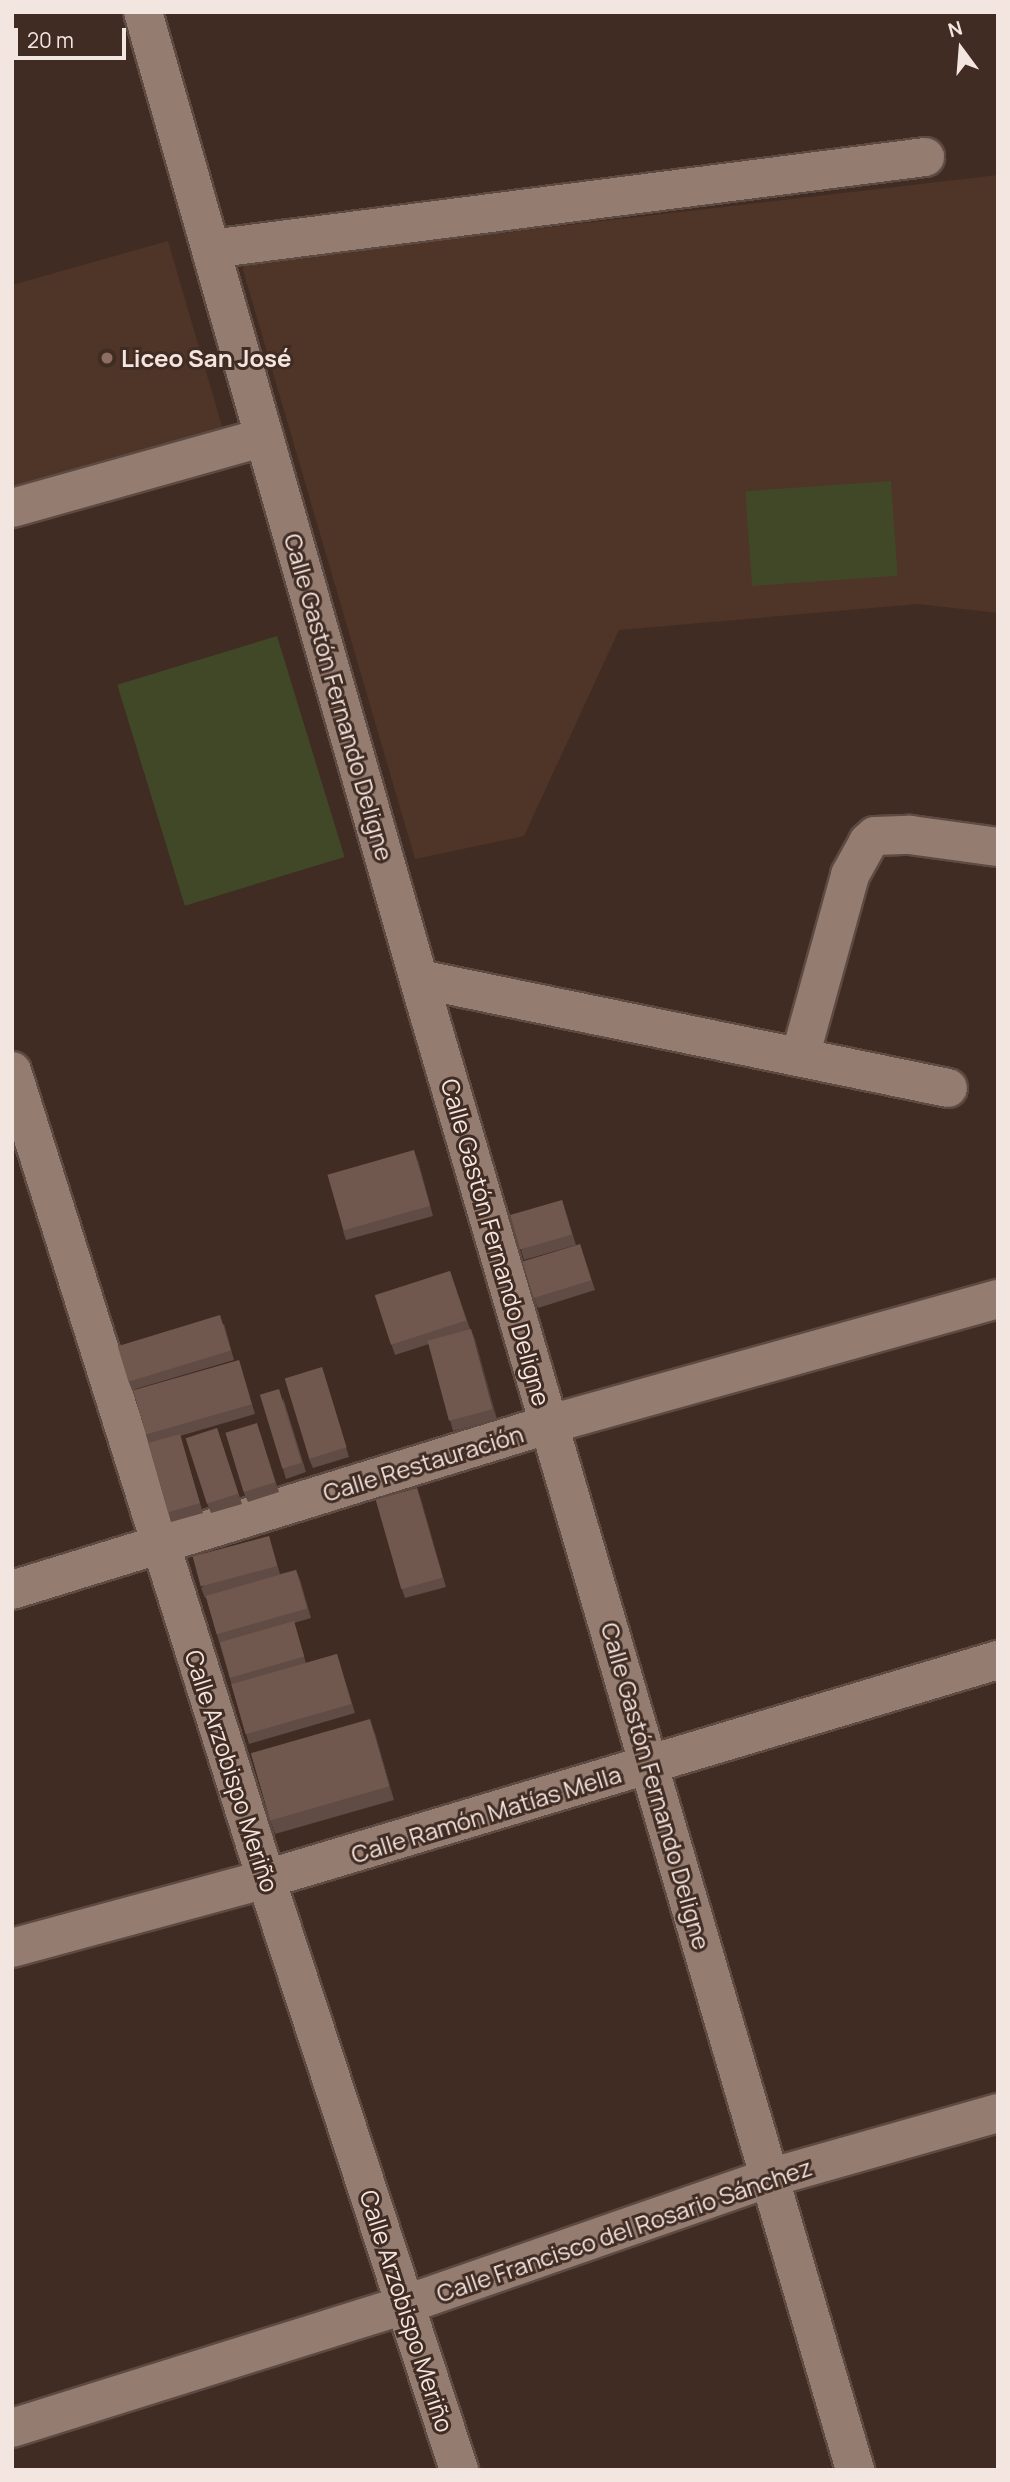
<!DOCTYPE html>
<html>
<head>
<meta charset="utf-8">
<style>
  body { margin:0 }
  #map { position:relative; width:1010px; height:2482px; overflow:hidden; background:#412c23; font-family:Manrope,sans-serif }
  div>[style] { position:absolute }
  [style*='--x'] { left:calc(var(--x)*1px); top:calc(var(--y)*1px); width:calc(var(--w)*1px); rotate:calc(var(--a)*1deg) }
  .built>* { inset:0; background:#4f3428 }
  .green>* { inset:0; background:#414828; transform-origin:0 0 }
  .roads { filter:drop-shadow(2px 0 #5c4a43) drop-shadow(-2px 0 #5c4a43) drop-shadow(0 2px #5c4a43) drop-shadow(0 -2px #5c4a43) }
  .minor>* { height:38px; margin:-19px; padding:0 19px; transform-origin:19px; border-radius:19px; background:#947c71 }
  .wall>* { inset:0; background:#604c44 }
  .shaded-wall>* { inset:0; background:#4e3e37 }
  .building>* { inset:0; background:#70584f; transform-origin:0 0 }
  .dots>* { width:19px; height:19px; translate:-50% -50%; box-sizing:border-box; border:4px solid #412c23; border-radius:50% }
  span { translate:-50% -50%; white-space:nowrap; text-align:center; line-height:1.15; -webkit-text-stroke:6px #412c23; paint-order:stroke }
  .poi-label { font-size:24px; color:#f3e5df; font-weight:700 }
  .left { translate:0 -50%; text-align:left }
  .street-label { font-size:24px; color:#f3e5df }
  .frame { position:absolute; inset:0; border:14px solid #f3e5df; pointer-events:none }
  .north { position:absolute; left:926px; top:14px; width:70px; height:70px; -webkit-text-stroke:5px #412c23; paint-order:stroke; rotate:344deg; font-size:19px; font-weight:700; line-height:28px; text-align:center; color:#f3e5df }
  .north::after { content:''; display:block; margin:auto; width:24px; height:32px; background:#f3e5df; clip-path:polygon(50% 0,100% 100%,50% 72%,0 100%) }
  .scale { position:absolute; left:14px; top:28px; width:112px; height:32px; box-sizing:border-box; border:4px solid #f3e5df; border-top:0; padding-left:9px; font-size:21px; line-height:24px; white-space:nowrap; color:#f3e5df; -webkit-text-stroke:5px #412c23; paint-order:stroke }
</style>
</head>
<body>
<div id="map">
  <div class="built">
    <div style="clip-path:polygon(998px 175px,998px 613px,918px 604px,619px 630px,524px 836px,415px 859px,241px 263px)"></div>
    <div style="clip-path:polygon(168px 241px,223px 430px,12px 494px,12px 285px)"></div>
  </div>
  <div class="green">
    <div style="left:891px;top:481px;width:95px;height:146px;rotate:86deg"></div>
    <div style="left:277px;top:636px;width:231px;height:167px;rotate:73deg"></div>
  </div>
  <div class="roads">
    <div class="minor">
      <div style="--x:143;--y:12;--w:1028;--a:74.09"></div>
      <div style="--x:425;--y:1001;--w:1531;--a:73.68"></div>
      <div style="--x:211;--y:249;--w:720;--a:-7.34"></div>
      <div style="--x:12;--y:508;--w:262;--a:-15.7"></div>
      <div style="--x:419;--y:979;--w:540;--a:11.64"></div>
      <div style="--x:800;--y:1057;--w:189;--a:-74.6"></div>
      <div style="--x:850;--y:875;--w:38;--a:-61"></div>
      <div style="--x:868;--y:842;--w:9;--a:-41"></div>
      <div style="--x:875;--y:836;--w:35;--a:-2"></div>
      <div style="--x:910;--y:835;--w:89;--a:7.8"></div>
      <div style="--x:12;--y:1071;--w:847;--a:72.55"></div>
      <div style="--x:266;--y:1879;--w:622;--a:71.91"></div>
      <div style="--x:12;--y:1590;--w:563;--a:-17.15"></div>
      <div style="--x:550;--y:1424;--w:465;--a:-15.6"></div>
      <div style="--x:12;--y:1948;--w:263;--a:-15.2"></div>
      <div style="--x:266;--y:1879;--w:764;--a:-16.66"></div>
      <div style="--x:12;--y:2428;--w:411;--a:-17.4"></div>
      <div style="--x:404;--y:2305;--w:390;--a:-19.2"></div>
      <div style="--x:772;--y:2177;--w:235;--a:-15.8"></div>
    </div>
  </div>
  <div class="wall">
    <div style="clip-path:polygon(418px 1160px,433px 1216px,346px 1240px,343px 1231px)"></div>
    <div style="clip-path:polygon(562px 1200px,576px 1245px,524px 1260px,521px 1250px)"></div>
    <div style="clip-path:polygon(580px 1244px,595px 1290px,538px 1308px,534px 1298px)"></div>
    <div style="clip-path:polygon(450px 1271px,470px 1329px,475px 1339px,497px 1419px,453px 1431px,429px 1344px,395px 1355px,375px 1295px)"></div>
    <div style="clip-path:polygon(224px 1324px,234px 1360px,132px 1390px,128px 1380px)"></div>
    <div style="clip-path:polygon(239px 1360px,255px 1414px,180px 1436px,203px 1513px,171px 1522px,146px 1435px)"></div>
    <div style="clip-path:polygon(322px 1367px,349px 1457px,313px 1468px,309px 1459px)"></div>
    <div style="clip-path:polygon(283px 1398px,306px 1472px,286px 1479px,283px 1469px)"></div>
    <div style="clip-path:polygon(217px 1428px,242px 1504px,211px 1513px,207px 1503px)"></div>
    <div style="clip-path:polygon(260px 1433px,279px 1492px,248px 1502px,244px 1493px)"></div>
    <div style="clip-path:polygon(417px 1488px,446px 1587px,405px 1598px,402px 1589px)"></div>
    <div style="clip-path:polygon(269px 1536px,280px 1574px,296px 1570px,300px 1580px,311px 1618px,294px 1623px,306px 1663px,337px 1654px,355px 1713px,249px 1744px,206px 1597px,205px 1598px,201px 1588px)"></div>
    <div style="clip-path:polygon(375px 1733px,394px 1800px,275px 1834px,270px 1820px)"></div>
  </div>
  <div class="shaded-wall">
    <div style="clip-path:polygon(414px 1150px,418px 1160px,433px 1216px,430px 1206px)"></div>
    <div style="clip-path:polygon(471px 1329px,475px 1339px,497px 1419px,493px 1409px)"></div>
    <div style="clip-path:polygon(417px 1488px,421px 1498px,446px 1587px,443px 1577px)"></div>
    <div style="clip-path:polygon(370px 1719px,375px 1733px,394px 1800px,389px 1786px)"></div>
  </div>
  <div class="building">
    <div style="left:414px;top:1150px;width:58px;height:90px;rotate:74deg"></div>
    <div style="left:562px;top:1200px;width:36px;height:54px;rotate:74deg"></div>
    <div style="left:580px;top:1244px;width:38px;height:60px;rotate:73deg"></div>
    <div style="left:450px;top:1271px;width:52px;height:79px;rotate:72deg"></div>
    <div style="left:220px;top:1315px;width:37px;height:107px;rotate:73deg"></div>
    <div style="left:471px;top:1329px;width:83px;height:45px;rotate:75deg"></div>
    <div style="left:239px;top:1360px;width:46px;height:110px;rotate:74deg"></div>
    <div style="left:322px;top:1367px;width:84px;height:39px;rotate:73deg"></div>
    <div style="left:279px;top:1389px;width:77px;height:20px;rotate:73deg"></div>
    <div style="left:257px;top:1423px;width:62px;height:33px;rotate:73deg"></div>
    <div style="left:217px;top:1428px;width:69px;height:33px;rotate:72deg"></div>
    <div style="left:180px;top:1434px;width:72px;height:33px;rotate:74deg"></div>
    <div style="left:417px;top:1488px;width:93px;height:43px;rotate:74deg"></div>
    <div style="left:269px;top:1536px;width:31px;height:79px;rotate:75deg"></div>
    <div style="left:296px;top:1570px;width:40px;height:94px;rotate:74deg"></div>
    <div style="left:294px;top:1621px;width:37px;height:77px;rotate:74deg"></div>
    <div style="left:337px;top:1654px;width:52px;height:110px;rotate:74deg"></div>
    <div style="left:370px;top:1719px;width:70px;height:124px;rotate:74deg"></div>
  </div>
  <div class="dots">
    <div style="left:107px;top:358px;background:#8d6e63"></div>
  </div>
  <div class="poi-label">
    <span class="left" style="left:121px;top:358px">Liceo San José</span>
  </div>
  <div class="street-label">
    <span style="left:339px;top:697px;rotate:74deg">Calle Gastón Fernando Deligne</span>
    <span style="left:496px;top:1242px;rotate:74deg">Calle Gastón Fernando Deligne</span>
    <span style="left:423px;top:1463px;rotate:-17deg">Calle Restauración</span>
    <span style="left:232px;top:1771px;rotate:72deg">Calle Arzobispo Meriño</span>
    <span style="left:656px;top:1786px;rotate:74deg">Calle Gastón Fernando Deligne</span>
    <span style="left:486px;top:1814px;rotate:-17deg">Calle Ramón Matías Mella</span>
    <span style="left:624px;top:2230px;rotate:-19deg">Calle Francisco del Rosario Sánchez</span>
    <span style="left:407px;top:2311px;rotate:72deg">Calle Arzobispo Meriño</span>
  </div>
  <div class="frame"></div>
  <div class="north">N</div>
  <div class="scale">20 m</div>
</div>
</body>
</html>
